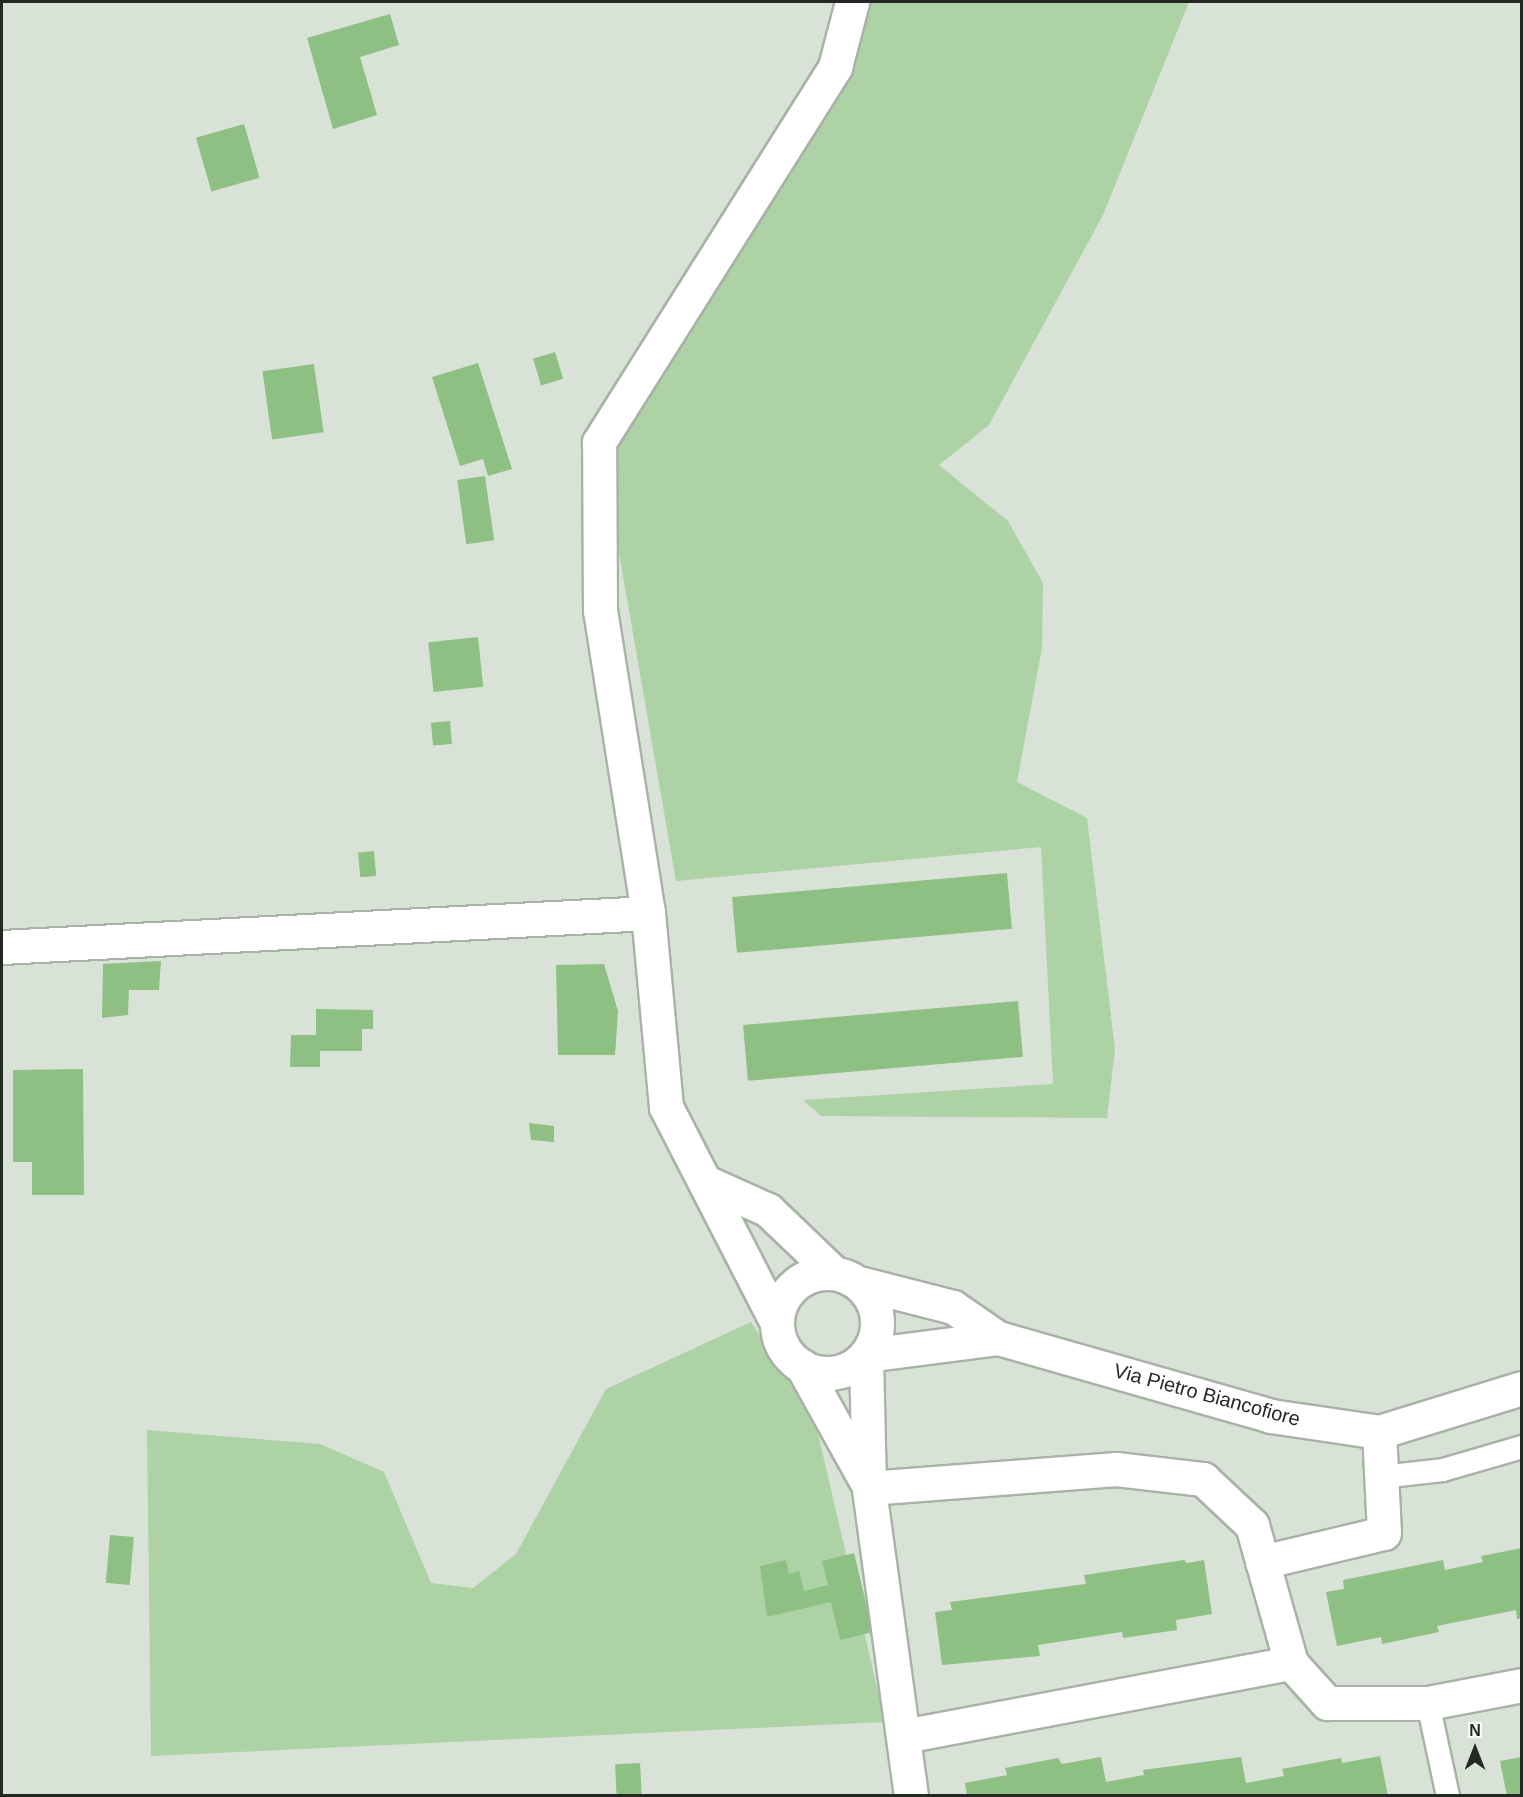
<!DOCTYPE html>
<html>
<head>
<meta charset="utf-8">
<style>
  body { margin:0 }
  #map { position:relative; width:1523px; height:1797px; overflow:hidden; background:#d8e2d6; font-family:Arial,sans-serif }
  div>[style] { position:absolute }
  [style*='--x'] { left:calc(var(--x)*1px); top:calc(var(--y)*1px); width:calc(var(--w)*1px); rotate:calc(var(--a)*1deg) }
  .green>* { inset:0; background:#add2a5 }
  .building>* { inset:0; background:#8ec083; transform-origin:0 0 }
  .roads { filter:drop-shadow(2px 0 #a9b2a7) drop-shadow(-2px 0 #a9b2a7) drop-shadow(0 2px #a9b2a7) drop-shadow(0 -2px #a9b2a7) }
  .lane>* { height:22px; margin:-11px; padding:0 11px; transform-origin:11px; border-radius:11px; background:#fff }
  .street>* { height:33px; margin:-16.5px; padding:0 16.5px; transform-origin:16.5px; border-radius:16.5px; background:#fff }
  .street>.ring { margin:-16.5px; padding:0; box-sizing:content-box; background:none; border:33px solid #fff; border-radius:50% }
  span { translate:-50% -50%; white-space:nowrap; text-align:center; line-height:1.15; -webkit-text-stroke:6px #fff; paint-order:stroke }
  .street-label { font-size:20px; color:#242823 }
  .frame { position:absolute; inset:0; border:3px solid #242823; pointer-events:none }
  .north { position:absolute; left:1445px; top:1719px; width:60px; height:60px; -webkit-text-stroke:4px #fff; paint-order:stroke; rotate:0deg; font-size:16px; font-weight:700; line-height:24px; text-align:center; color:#242823 }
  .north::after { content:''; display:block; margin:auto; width:21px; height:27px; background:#242823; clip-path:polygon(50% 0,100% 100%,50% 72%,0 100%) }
</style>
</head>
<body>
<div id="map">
  <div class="green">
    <div style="clip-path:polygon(859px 2px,1189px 2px,1103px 215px,989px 425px,939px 465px,1008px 521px,1043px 583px,1042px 648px,1017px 782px,1087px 818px,1115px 1049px,1107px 1118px,821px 1116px,803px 1100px,1053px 1084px,1041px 847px,676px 881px,607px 484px,639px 366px)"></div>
    <div style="clip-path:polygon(751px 1322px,816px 1425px,885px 1722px,151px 1756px,147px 1430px,320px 1444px,384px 1472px,431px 1583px,473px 1588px,516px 1554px,606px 1389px)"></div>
  </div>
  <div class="building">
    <div style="clip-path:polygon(390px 14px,399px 45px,360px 57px,377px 115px,333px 129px,307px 38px)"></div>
    <div style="left:244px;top:124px;width:56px;height:50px;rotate:74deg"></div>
    <div style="left:555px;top:352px;width:28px;height:23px;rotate:73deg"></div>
    <div style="clip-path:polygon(478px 363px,512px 469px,488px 476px,483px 459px,460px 466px,432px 377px)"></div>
    <div style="left:314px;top:364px;width:69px;height:52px;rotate:82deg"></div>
    <div style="left:485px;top:476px;width:65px;height:28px;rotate:82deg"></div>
    <div style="left:478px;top:637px;width:50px;height:50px;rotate:84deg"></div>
    <div style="left:450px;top:721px;width:23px;height:19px;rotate:85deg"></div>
    <div style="left:374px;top:851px;width:25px;height:16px;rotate:85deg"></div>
    <div style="left:1007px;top:873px;width:56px;height:276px;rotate:85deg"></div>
    <div style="clip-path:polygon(161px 961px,159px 990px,129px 990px,128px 1015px,102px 1018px,103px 964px)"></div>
    <div style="clip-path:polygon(604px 964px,618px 1011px,615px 1055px,558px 1055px,556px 965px)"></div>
    <div style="left:1018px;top:1001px;width:56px;height:276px;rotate:85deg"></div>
    <div style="clip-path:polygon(316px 1009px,373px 1010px,373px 1029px,362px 1029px,362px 1051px,320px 1051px,320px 1067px,290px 1067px,291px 1035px,316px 1035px)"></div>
    <div style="clip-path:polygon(83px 1069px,84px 1195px,32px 1195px,32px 1162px,13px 1162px,13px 1070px)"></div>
    <div style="clip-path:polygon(529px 1123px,554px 1126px,554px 1142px,531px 1140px)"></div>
    <div style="left:110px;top:1535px;width:24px;height:48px;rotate:5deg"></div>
    <div style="clip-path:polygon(1522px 1548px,1522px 1618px,1517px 1619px,1516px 1610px,1437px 1626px,1439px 1632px,1382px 1644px,1381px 1637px,1337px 1646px,1326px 1592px,1344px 1589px,1343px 1580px,1443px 1560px,1445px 1570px,1483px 1562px,1481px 1556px)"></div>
    <div style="clip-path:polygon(854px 1553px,873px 1632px,840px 1640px,831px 1602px,767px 1617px,760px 1566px,786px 1560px,789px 1574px,799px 1571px,804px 1591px,828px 1585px,822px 1561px)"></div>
    <div style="clip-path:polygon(1184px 1560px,1187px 1563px,1204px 1560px,1212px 1614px,1176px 1620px,1177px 1630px,1123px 1638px,1122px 1632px,1038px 1645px,1040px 1656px,942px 1665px,935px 1612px,952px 1610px,950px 1602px,1086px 1584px,1084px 1575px)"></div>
    <div style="clip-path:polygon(1380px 1756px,1388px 1796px,967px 1796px,965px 1783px,1007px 1775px,1005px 1768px,1058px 1758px,1062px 1764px,1101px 1757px,1106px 1782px,1144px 1775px,1143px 1770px,1241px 1757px,1246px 1783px,1284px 1776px,1282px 1769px,1341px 1758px,1342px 1763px)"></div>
    <div style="clip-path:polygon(1522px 1757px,1522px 1796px,1507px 1796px,1500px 1761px)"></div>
    <div style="left:640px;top:1763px;width:33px;height:25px;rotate:87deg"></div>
  </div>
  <div class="roads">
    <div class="lane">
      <div style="--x:1381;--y:1477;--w:62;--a:-6.4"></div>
      <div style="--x:1443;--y:1470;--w:82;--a:-16.2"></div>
      <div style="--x:1428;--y:1703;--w:95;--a:77.9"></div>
    </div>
    <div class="street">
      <div style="--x:2;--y:947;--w:647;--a:-3.01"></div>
      <div style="--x:708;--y:1183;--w:66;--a:24.2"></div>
      <div style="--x:768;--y:1210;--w:91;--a:43.7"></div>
      <div class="ring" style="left:777px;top:1273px;width:67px;height:67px"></div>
      <div style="--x:859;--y:1283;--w:97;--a:14.3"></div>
      <div style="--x:953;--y:1307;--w:55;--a:34.6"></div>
      <div style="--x:998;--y:1338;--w:284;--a:15.9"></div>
      <div style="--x:1271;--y:1416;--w:109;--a:8.4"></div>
      <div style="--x:1379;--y:1432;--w:150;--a:-17.1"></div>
      <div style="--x:777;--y:1323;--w:243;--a:-117.2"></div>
      <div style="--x:666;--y:1107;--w:195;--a:-95.3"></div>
      <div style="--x:648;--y:913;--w:306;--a:-99"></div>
      <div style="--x:600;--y:611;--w:169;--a:-90.3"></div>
      <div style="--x:599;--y:442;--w:443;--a:-57.8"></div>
      <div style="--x:835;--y:67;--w:67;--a:-75.3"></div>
      <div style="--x:802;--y:1366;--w:134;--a:60.9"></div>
      <div style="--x:869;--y:1488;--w:248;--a:-4.4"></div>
      <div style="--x:1116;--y:1469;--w:88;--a:6.6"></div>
      <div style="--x:1203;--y:1479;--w:67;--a:43.2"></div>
      <div style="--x:1252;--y:1525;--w:143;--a:74.2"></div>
      <div style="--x:1262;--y:1562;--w:125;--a:-13.4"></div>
      <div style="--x:1384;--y:1533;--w:101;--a:-92.8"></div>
      <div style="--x:904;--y:1736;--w:394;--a:-10.7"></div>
      <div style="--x:1291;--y:1663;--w:54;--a:48"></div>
      <div style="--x:1327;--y:1703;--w:101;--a:0"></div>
      <div style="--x:1428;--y:1703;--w:96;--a:-10.8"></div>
      <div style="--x:911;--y:1796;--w:311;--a:-97.8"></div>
      <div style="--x:869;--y:1488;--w:133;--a:-91.3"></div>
      <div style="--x:866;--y:1355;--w:133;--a:-7.3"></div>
    </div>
  </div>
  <div class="street-label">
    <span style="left:1207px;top:1395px;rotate:15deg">Via Pietro Biancofiore</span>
  </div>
  <div class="frame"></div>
  <div class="north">N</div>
</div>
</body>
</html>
